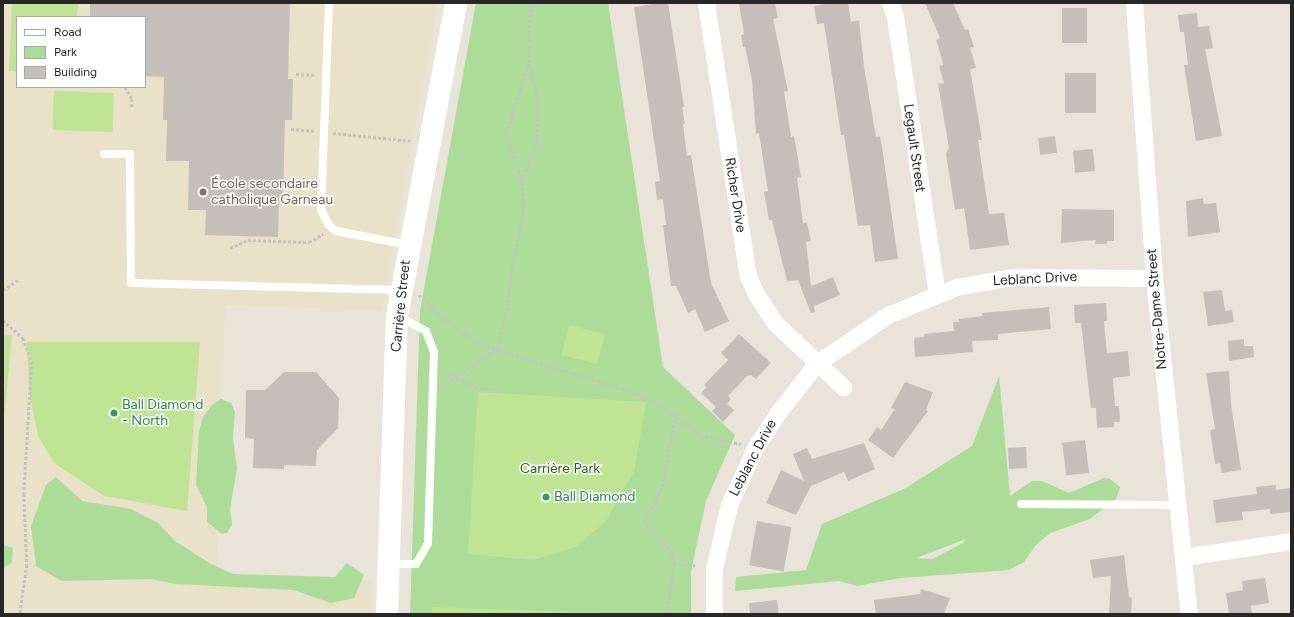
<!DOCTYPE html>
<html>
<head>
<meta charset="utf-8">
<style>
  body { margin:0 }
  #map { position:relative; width:1294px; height:617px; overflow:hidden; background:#e9e3d9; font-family:Figtree,sans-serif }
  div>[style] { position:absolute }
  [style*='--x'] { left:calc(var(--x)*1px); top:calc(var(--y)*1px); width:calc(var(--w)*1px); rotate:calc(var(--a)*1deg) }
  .education>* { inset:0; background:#eae1c9 }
  .green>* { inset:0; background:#acdd98 }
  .pitch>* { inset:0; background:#bee494; transform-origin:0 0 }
  .building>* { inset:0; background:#c4c0b9; transform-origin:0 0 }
  .path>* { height:2.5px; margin-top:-1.25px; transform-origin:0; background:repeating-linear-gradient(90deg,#c3c3c3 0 3px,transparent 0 5px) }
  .lane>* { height:8px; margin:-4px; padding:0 4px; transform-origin:4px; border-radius:4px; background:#fff }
  .street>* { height:17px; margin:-8.5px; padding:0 8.5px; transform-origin:8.5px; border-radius:8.5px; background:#fff }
  .secondary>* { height:22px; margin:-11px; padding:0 11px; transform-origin:11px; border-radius:11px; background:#fff }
  .dots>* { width:11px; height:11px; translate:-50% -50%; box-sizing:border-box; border:2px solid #fff; border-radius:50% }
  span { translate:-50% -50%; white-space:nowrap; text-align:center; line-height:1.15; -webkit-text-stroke:3px #fff; paint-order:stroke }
  .street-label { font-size:14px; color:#272727 }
  .education-label { font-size:14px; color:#785e54 }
  .left { translate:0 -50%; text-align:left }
  .leisure-label { font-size:14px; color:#27864d }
  .park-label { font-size:14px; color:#275e1d }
  .frame { position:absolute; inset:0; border:4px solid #272727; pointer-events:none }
  .legend { position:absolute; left:16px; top:16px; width:130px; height:72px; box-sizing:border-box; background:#fff; border:1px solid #a9a9a9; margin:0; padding:5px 7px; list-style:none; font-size:12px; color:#272727 }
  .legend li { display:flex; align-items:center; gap:8px; height:20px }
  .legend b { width:20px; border:1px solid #a9a9a9 }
</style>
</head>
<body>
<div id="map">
  <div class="education">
    <div style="clip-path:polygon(evenodd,3px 3px,438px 3px,382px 310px,225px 305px,216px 574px,372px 580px,371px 614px,3px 614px,3px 3px,17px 17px,145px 17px,145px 87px,17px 87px,17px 17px)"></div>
  </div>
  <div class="green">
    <div style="clip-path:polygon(476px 3px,608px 3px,663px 367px,735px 435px,706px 501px,691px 572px,691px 614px,410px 614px,420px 311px)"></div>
    <div style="clip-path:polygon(evenodd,999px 376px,1010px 496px,1032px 481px,1042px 481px,1069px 493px,1104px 478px,1110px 479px,1120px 487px,1117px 498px,1090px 519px,1050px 533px,1036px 545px,1024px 562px,1009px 570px,901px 578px,857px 586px,839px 581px,735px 591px,736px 577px,806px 570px,822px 524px,904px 489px,972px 446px,999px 376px,966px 539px,963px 543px,932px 559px,917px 558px,966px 539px)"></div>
    <div style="clip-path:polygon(221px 399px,231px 403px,235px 412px,233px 438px,237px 469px,230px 509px,232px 525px,227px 533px,222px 534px,207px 522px,207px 507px,196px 485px,199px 431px,203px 417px,212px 405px)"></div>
    <div style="clip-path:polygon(56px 477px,82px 501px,131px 509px,158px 523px,175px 541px,211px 564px,233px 574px,335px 577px,347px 563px,364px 575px,354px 598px,331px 603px,293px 590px,176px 584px,151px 579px,62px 581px,36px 566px,31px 526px,46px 485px)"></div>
    <div style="clip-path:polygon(3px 545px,13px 548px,12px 563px,3px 568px)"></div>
  </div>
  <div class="pitch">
    <div style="clip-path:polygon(12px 3px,78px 3px,77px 17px,17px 17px,17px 72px,9px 71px)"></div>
    <div style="left:54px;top:91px;width:60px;height:39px;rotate:2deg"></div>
    <div style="left:569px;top:325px;width:37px;height:31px;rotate:14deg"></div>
    <div style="clip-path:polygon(12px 335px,3px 430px,3px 336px)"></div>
    <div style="clip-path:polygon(27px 342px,200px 342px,187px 511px,104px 496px,54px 463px,38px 436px,29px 391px)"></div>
    <div style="clip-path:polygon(478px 392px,646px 402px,634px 472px,606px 521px,576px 547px,533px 560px,468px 554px)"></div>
    <div style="clip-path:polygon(432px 607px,638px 614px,432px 614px)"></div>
  </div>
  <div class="building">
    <div style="clip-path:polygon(90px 3px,290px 3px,288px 79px,293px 79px,292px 120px,285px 120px,283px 197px,279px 197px,278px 237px,205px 235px,206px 210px,188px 210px,189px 161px,166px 161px,167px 120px,163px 120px,164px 77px,145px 76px,145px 17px,90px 17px)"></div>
    <div style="clip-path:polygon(659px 3px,668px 3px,684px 107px,682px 107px,685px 124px,683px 124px,687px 156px,691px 155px,711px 283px,729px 321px,705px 332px,695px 309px,688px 313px,676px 286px,671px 286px,663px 225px,666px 225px,663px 199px,657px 200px,655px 182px,660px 181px,634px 7px)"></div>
    <div style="clip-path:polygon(739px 3px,775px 3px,778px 18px,773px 19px,788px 91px,784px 92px,791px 137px,794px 136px,801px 177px,797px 178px,803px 223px,807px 223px,811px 241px,806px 242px,811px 286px,833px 277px,840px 295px,814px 306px,815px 312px,811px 313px,798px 280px,787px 281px,772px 220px,769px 220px,764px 192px,768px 191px,767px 185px,759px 133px,756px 134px,752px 80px,745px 47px,743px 47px,741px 35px,744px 34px)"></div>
    <div style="clip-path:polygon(831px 3px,848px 3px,851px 22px,859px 20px,864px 67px,876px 137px,880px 136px,882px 147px,898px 259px,875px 262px,870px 225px,858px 226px,844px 135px,841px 135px,824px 23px,817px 24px,814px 6px)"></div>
    <div style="clip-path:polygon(925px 3px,953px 3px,965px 30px,968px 29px,974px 47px,970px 48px,976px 68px,970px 69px,982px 140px,978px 140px,989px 214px,1004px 213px,1009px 245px,970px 250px,964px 208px,955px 210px,946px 154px,949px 148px,938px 84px,944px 83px,939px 66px,943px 65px,942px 59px,936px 40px,940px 38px)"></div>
    <div style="left:1062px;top:8px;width:25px;height:35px"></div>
    <div style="clip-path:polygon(1197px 13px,1198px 27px,1209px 26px,1213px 48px,1205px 49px,1222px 136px,1196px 141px,1184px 65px,1188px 65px,1184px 32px,1180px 32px,1178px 15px)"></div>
    <div style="left:1065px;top:73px;width:31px;height:40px"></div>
    <div style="left:1055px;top:136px;width:17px;height:17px;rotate:83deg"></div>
    <div style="left:1093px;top:149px;width:22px;height:20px;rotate:85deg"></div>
    <div style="clip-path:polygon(1203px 198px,1204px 204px,1216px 203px,1220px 232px,1188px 237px,1186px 201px)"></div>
    <div style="clip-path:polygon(1062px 209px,1114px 210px,1114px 241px,1107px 241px,1107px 244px,1095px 244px,1096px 240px,1061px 243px)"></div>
    <div style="clip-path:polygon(1222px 290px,1225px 311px,1232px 310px,1234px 322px,1208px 326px,1203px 292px)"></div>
    <div style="clip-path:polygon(1106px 303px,1107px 321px,1104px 321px,1107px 353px,1128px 351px,1130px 376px,1113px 378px,1115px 406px,1119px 406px,1120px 422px,1114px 422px,1114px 427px,1097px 428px,1096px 408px,1091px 408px,1081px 323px,1075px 323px,1074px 305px)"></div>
    <div style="clip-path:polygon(1049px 307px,1051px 329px,998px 334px,998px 340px,972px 341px,973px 352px,915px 357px,914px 338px,924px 337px,924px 334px,954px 331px,953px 322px,959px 322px,959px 319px,982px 316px,982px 313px)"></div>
    <div style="clip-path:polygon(739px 334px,771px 363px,756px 379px,751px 375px,747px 376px,728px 396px,731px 399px,727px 404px,734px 410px,723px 422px,712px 411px,716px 407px,701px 393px,707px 387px,704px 385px,728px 360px,721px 353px)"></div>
    <div style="clip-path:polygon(1244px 339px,1244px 346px,1253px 346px,1254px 357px,1229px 361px,1228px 341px)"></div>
    <div style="clip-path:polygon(1229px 371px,1231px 404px,1241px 470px,1222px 473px,1220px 463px,1215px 464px,1210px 430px,1215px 429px,1206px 373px)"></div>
    <div style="clip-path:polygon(284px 372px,316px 372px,339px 398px,338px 428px,317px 450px,316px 466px,284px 465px,284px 469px,253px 468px,254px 439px,245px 438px,246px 390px,265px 390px)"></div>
    <div style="clip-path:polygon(905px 382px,933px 392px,926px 410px,928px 411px,893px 458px,868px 440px,877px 427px,881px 430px,895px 409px,891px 408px)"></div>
    <div style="left:1085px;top:440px;width:33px;height:23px;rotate:83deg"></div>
    <div style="clip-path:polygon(864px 443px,875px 469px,848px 481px,844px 472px,811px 486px,796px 515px,766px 503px,781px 470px,804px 481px,793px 454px,807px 448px,812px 459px)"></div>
    <div style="left:1026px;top:447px;width:21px;height:18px;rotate:87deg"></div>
    <div style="clip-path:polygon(1276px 485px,1276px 490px,1291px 488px,1291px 512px,1270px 514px,1270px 509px,1242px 512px,1243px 520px,1216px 523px,1213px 500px,1257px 494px,1256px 487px)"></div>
    <div style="left:757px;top:521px;width:35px;height:45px;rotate:10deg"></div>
    <div style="clip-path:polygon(1124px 555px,1129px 597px,1132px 598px,1131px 614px,1109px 614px,1111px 576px,1093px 578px,1090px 560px)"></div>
    <div style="clip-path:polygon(1265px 578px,1269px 603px,1251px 606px,1252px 614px,1229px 614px,1226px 593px,1243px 590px,1242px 581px)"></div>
    <div style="clip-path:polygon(921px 589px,950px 598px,944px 614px,876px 614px,874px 600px,920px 594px)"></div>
    <div style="clip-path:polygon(777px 600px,779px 614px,750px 614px,749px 603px)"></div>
  </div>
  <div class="path">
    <div style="--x:531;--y:17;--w:14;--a:-78"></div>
    <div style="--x:296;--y:74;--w:20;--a:3"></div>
    <div style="--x:125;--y:87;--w:14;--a:60"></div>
    <div style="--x:132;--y:99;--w:8;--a:90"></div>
    <div style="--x:291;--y:129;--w:24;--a:5"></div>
    <div style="--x:333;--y:133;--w:79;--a:5.8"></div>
    <div style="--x:522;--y:181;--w:42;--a:-69"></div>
    <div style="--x:537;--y:142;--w:40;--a:-88.6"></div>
    <div style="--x:538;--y:102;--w:39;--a:-103"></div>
    <div style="--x:230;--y:248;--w:20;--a:-24"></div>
    <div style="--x:248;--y:240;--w:61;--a:1.9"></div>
    <div style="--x:309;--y:242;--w:16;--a:-30"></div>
    <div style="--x:3;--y:290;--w:18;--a:-34"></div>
    <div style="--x:419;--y:295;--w:40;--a:43"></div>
    <div style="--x:448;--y:322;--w:37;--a:35"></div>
    <div style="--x:478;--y:343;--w:168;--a:17.7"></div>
    <div style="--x:638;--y:394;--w:30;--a:27"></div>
    <div style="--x:665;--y:408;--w:44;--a:37.6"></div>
    <div style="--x:700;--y:435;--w:42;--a:12.4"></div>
    <div style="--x:3;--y:320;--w:27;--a:42"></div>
    <div style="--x:23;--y:338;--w:26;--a:69"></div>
    <div style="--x:32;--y:362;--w:132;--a:93.5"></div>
    <div style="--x:24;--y:494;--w:71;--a:87.6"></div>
    <div style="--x:27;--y:565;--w:49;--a:98.1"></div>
    <div style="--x:443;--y:373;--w:42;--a:22.3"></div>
    <div style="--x:482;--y:389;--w:19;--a:0"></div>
    <div style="--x:444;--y:387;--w:14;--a:-45"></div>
    <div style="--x:454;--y:377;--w:51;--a:-33.1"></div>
    <div style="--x:497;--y:349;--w:47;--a:-76.6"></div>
    <div style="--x:508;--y:303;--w:37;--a:-84"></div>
    <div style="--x:512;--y:266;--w:51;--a:-77.6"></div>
    <div style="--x:523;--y:216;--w:34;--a:-92"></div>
    <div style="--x:522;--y:182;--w:52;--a:-108.1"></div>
    <div style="--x:506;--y:133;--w:74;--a:-71.8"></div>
    <div style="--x:529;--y:63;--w:60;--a:-90"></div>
    <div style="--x:673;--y:564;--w:22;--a:3"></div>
    <div style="--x:667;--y:614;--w:53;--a:-82.5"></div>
    <div style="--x:674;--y:561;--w:8;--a:-104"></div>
    <div style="--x:672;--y:553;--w:42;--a:-132.1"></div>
    <div style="--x:644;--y:522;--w:39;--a:-63"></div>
    <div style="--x:662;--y:487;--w:72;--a:-79.6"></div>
  </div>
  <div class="lane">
    <div style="--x:329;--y:3;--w:207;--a:92.2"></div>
    <div style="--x:321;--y:210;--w:17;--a:62"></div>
    <div style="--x:329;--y:225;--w:9;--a:41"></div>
    <div style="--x:336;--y:231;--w:74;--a:10.9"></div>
    <div style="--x:104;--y:154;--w:26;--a:0"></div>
    <div style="--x:130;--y:154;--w:129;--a:89.6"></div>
    <div style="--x:131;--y:283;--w:269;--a:1.5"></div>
    <div style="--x:1021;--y:504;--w:156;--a:0.4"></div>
    <div style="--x:389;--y:564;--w:27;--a:0"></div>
    <div style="--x:416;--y:564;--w:24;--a:-60"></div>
    <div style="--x:428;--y:543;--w:191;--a:-88.2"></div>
    <div style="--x:434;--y:352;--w:22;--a:-111"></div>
    <div style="--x:426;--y:331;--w:32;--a:-152"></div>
  </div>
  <div class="street">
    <div style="--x:706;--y:3;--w:276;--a:81.3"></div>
    <div style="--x:748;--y:276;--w:20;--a:66"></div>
    <div style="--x:756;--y:294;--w:33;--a:57"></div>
    <div style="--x:774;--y:322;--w:95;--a:43.3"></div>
    <div style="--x:890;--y:3;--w:15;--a:70"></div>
    <div style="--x:895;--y:17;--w:280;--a:81.4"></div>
    <div style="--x:1134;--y:3;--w:276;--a:85.8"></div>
    <div style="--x:1154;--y:278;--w:338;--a:84.1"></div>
    <div style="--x:1183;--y:557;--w:109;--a:-8.4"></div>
    <div style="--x:714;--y:614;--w:46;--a:-90"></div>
    <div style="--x:714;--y:568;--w:65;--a:-76.6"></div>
    <div style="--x:729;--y:505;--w:63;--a:-65.5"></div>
    <div style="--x:755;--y:448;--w:40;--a:-57.1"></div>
    <div style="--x:777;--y:414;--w:65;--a:-51.9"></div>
    <div style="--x:817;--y:363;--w:86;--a:-34.1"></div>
    <div style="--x:888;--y:315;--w:74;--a:-22.4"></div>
    <div style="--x:956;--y:287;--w:58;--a:-10"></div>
    <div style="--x:1013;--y:277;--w:141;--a:0.4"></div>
  </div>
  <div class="secondary">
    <div style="--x:387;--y:614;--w:298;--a:-88.1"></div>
    <div style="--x:397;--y:316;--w:319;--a:-79.3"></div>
  </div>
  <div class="dots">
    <div style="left:203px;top:192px;background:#8d6e63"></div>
    <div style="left:114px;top:413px;background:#2e9e5b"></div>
    <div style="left:546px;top:497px;background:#2e9e5b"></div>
  </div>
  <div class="street-label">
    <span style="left:914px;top:148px;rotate:82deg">Legault Street</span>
    <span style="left:735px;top:195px;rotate:81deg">Richer Drive</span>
    <span style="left:1035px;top:279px;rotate:-3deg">Leblanc Drive</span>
    <span style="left:401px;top:306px;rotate:-84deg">Carrière Street</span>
    <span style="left:1157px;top:309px;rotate:-95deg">Notre-Dame Street</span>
    <span style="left:753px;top:458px;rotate:-62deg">Leblanc Drive</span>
  </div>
  <div class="education-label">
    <span class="left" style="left:211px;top:192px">École secondaire<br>catholique Garneau</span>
  </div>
  <div class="leisure-label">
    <span class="left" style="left:122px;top:413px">Ball Diamond<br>- North</span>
    <span class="left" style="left:554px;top:497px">Ball Diamond</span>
  </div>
  <div class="park-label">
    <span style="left:560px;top:469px">Carrière Park</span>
  </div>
  <div class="frame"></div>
  <ul class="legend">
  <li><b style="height:5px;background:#fff"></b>Road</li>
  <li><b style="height:11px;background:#acdd98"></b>Park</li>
  <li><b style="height:11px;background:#c4c0b9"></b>Building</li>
  </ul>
</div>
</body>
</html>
